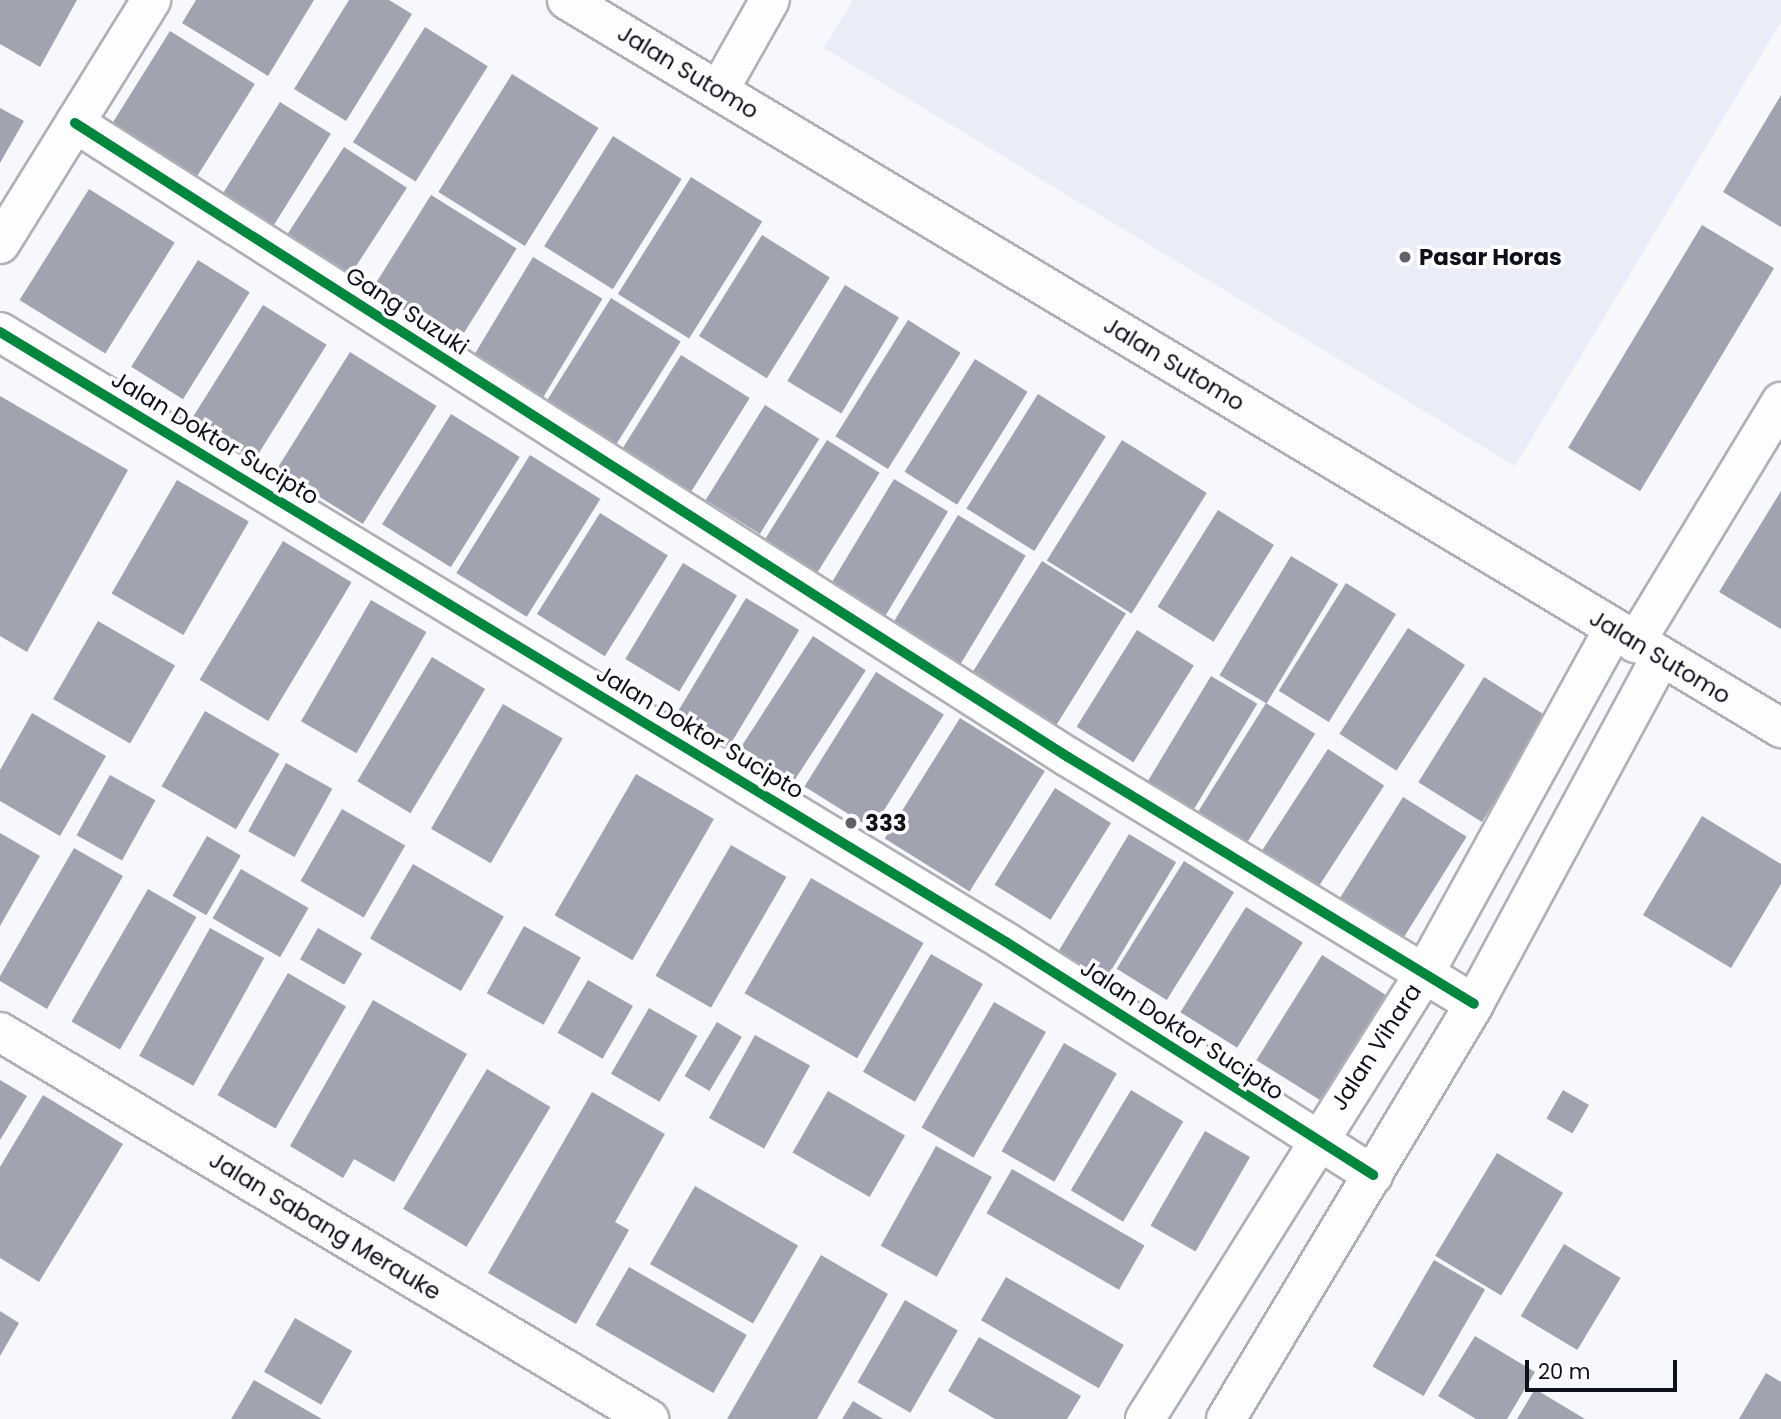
<!DOCTYPE html>
<html>
<head>
<meta charset="utf-8">
<style>
  body { margin:0 }
  #map { position:relative; width:1781px; height:1419px; overflow:hidden; background:#f7f8fc; font-family:Poppins,sans-serif }
  div>[style] { position:absolute }
  [style*='--x'] { left:calc(var(--x)*1px); top:calc(var(--y)*1px); width:calc(var(--w)*1px); rotate:calc(var(--a)*1deg) }
  .built>* { inset:0; background:#eaecf8 }
  .building>* { inset:0; background:#a1a3b0; transform-origin:0 0 }
  .roads { filter:drop-shadow(2px 0 #aeb0b7) drop-shadow(-2px 0 #aeb0b7) drop-shadow(0 2px #aeb0b7) drop-shadow(0 -2px #aeb0b7) }
  .street>* { height:38px; margin:-19px; padding:0 19px; transform-origin:19px; border-radius:19px; background:#fefeff }
  .secondary>* { height:38px; margin:-19px; padding:0 19px; transform-origin:19px; border-radius:19px; background:#fefeff }
  .primary>* { height:38px; margin:-19px; padding:0 19px; transform-origin:19px; border-radius:19px; background:#fefeff }
  .cycleway>* { height:10px; margin:-5px; padding:0 5px; transform-origin:5px; border-radius:5px; background:#00873e }
  .dots>* { width:19px; height:19px; translate:-50% -50%; box-sizing:border-box; border:4px solid #fff; border-radius:50% }
  span { translate:-50% -50%; white-space:nowrap; text-align:center; line-height:1.15; -webkit-text-stroke:7px #fff; paint-order:stroke }
  .street-label { font-size:23px; color:#0e101b }
  .poi-label { font-size:23px; color:#0e101b; font-weight:700 }
  .left { translate:0 -50%; text-align:left }
  .scale { position:absolute; left:1525px; top:1360px; width:152px; height:32px; box-sizing:border-box; border:4px solid #0e101b; border-top:0; padding-left:9px; font-size:21px; line-height:24px; white-space:nowrap; color:#0e101b; -webkit-text-stroke:5px #fff; paint-order:stroke }
</style>
</head>
<body>
<div id="map">
  <div class="built">
    <div style="clip-path:polygon(853px 0,1781px 0,1781px 22px,1515px 466px,824px 48px)"></div>
  </div>
  <div class="building">
    <div style="clip-path:polygon(0 0,77px 0,40px 67px,0 44px)"></div>
    <div style="clip-path:polygon(196px 0,314px 0,268px 76px,182px 23px)"></div>
    <div style="clip-path:polygon(349px 0,389px 0,412px 14px,346px 121px,294px 89px)"></div>
    <div style="left:425px;top:27px;width:74px;height:136px;rotate:32deg"></div>
    <div style="left:170px;top:31px;width:100px;height:118px;rotate:32deg"></div>
    <div style="left:512px;top:74px;width:102px;height:139px;rotate:32deg"></div>
    <div style="clip-path:polygon(1781px 95px,1781px 227px,1723px 192px)"></div>
    <div style="left:280px;top:102px;width:60px;height:126px;rotate:32deg"></div>
    <div style="clip-path:polygon(0 108px,24px 121px,0 163px)"></div>
    <div style="left:613px;top:136px;width:81px;height:130px;rotate:32deg"></div>
    <div style="left:344px;top:147px;width:75px;height:115px;rotate:33deg"></div>
    <div style="left:691px;top:177px;width:84px;height:138px;rotate:32deg"></div>
    <div style="left:89px;top:189px;width:101px;height:131px;rotate:32deg"></div>
    <div style="left:431px;top:195px;width:101px;height:121px;rotate:32deg"></div>
    <div style="left:1702px;top:225px;width:84px;height:260px;rotate:31deg"></div>
    <div style="left:762px;top:235px;width:80px;height:119px;rotate:32deg"></div>
    <div style="left:533px;top:257px;width:81px;height:129px;rotate:31deg"></div>
    <div style="left:198px;top:260px;width:61px;height:126px;rotate:32deg"></div>
    <div style="left:845px;top:285px;width:63px;height:112px;rotate:31deg"></div>
    <div style="left:611px;top:298px;width:82px;height:138px;rotate:32deg"></div>
    <div style="left:263px;top:305px;width:75px;height:136px;rotate:32deg"></div>
    <div style="left:908px;top:320px;width:62px;height:137px;rotate:32deg"></div>
    <div style="left:350px;top:352px;width:102px;height:139px;rotate:32deg"></div>
    <div style="left:681px;top:355px;width:81px;height:118px;rotate:32deg"></div>
    <div style="left:975px;top:359px;width:62px;height:133px;rotate:32deg"></div>
    <div style="left:1038px;top:394px;width:80px;height:135px;rotate:32deg"></div>
    <div style="clip-path:polygon(0 396px,128px 470px,27px 652px,0 636px)"></div>
    <div style="left:765px;top:405px;width:64px;height:112px;rotate:32deg"></div>
    <div style="left:451px;top:414px;width:81px;height:130px;rotate:32deg"></div>
    <div style="left:827px;top:440px;width:62px;height:137px;rotate:32deg"></div>
    <div style="left:1122px;top:440px;width:100px;height:142px;rotate:32deg"></div>
    <div style="left:530px;top:455px;width:83px;height:139px;rotate:32deg"></div>
    <div style="left:894px;top:479px;width:63px;height:133px;rotate:31deg"></div>
    <div style="left:177px;top:480px;width:83px;height:131px;rotate:30deg"></div>
    <div style="clip-path:polygon(1781px 491px,1781px 629px,1719px 592px)"></div>
    <div style="left:1218px;top:510px;width:66px;height:114px;rotate:32deg"></div>
    <div style="left:600px;top:513px;width:80px;height:119px;rotate:32deg"></div>
    <div style="left:958px;top:515px;width:79px;height:134px;rotate:31deg"></div>
    <div style="left:283px;top:541px;width:80px;height:162px;rotate:31deg"></div>
    <div style="left:1291px;top:556px;width:55px;height:139px;rotate:31deg"></div>
    <div style="left:1042px;top:561px;width:99px;height:142px;rotate:32deg"></div>
    <div style="left:683px;top:563px;width:63px;height:112px;rotate:31deg"></div>
    <div style="left:1346px;top:583px;width:59px;height:127px;rotate:32deg"></div>
    <div style="left:746px;top:598px;width:62px;height:137px;rotate:31deg"></div>
    <div style="left:371px;top:600px;width:64px;height:140px;rotate:30deg"></div>
    <div style="left:98px;top:621px;width:89px;height:90px;rotate:30deg"></div>
    <div style="left:1408px;top:628px;width:68px;height:126px;rotate:33deg"></div>
    <div style="left:1137px;top:630px;width:67px;height:114px;rotate:32deg"></div>
    <div style="left:813px;top:636px;width:63px;height:134px;rotate:33deg"></div>
    <div style="left:432px;top:657px;width:62px;height:145px;rotate:31deg"></div>
    <div style="left:876px;top:672px;width:80px;height:135px;rotate:32deg"></div>
    <div style="left:1211px;top:676px;width:54px;height:140px;rotate:31deg"></div>
    <div style="left:1484px;top:677px;width:75px;height:124px;rotate:32deg"></div>
    <div style="left:1266px;top:703px;width:58px;height:128px;rotate:32deg"></div>
    <div style="left:503px;top:704px;width:69px;height:144px;rotate:30deg"></div>
    <div style="left:205px;top:711px;width:86px;height:87px;rotate:30deg"></div>
    <div style="clip-path:polygon(32px 713px,106px 756px,60px 836px,0 801px,0 770px)"></div>
    <div style="left:960px;top:718px;width:100px;height:142px;rotate:32deg"></div>
    <div style="left:1328px;top:749px;width:67px;height:126px;rotate:33deg"></div>
    <div style="left:286px;top:763px;width:53px;height:78px;rotate:29deg"></div>
    <div style="left:636px;top:774px;width:90px;height:163px;rotate:30deg"></div>
    <div style="left:110px;top:775px;width:52px;height:69px;rotate:29deg"></div>
    <div style="left:1055px;top:788px;width:66px;height:114px;rotate:32deg"></div>
    <div style="left:1403px;top:797px;width:75px;height:124px;rotate:32deg"></div>
    <div style="left:342px;top:809px;width:73px;height:83px;rotate:30deg"></div>
    <div style="clip-path:polygon(1702px 816px,1781px 864px,1781px 884px,1731px 968px,1643px 915px)"></div>
    <div style="clip-path:polygon(0 833px,40px 856px,0 926px)"></div>
    <div style="left:1129px;top:834px;width:55px;height:140px;rotate:31deg"></div>
    <div style="left:207px;top:836px;width:39px;height:69px;rotate:30deg"></div>
    <div style="left:731px;top:845px;width:64px;height:151px;rotate:30deg"></div>
    <div style="clip-path:polygon(74px 848px,123px 876px,47px 1009px,0 981px,0 976px)"></div>
    <div style="left:1184px;top:861px;width:59px;height:127px;rotate:32deg"></div>
    <div style="left:413px;top:864px;width:105px;height:86px;rotate:30deg"></div>
    <div style="left:241px;top:869px;width:78px;height:57px;rotate:30deg"></div>
    <div style="left:811px;top:878px;width:130px;height:133px;rotate:30deg"></div>
    <div style="left:148px;top:889px;width:56px;height:153px;rotate:30deg"></div>
    <div style="left:1246px;top:907px;width:67px;height:124px;rotate:32deg"></div>
    <div style="left:524px;top:926px;width:65px;height:77px;rotate:29deg"></div>
    <div style="left:210px;top:928px;width:62px;height:146px;rotate:29deg"></div>
    <div style="left:318px;top:928px;width:51px;height:36px;rotate:30deg"></div>
    <div style="left:931px;top:954px;width:60px;height:136px;rotate:30deg"></div>
    <div style="left:1322px;top:955px;width:75px;height:124px;rotate:32deg"></div>
    <div style="left:288px;top:973px;width:67px;height:141px;rotate:30deg"></div>
    <div style="left:588px;top:980px;width:52px;height:61px;rotate:30deg"></div>
    <div style="clip-path:polygon(373px 1000px,467px 1054px,394px 1182px,354px 1159px,343px 1178px,290px 1146px)"></div>
    <div style="left:994px;top:1002px;width:60px;height:145px;rotate:30deg"></div>
    <div style="left:649px;top:1008px;width:56px;height:76px;rotate:30deg"></div>
    <div style="left:717px;top:1022px;width:29px;height:63px;rotate:31deg"></div>
    <div style="left:755px;top:1035px;width:63px;height:95px;rotate:29deg"></div>
    <div style="left:1064px;top:1043px;width:61px;height:125px;rotate:30deg"></div>
    <div style="left:487px;top:1069px;width:74px;height:163px;rotate:31deg"></div>
    <div style="clip-path:polygon(0 1080px,27px 1096px,0 1140px)"></div>
    <div style="left:1131px;top:1090px;width:61px;height:117px;rotate:31deg"></div>
    <div style="left:1563px;top:1090px;width:30px;height:33px;rotate:30deg"></div>
    <div style="left:828px;top:1091px;width:89px;height:71px;rotate:30deg"></div>
    <div style="clip-path:polygon(592px 1092px,665px 1134px,615px 1222px,629px 1230px,576px 1324px,488px 1273px)"></div>
    <div style="clip-path:polygon(43px 1095px,123px 1144px,39px 1282px,0 1258px,0 1167px)"></div>
    <div style="left:1205px;top:1131px;width:52px;height:109px;rotate:30deg"></div>
    <div style="left:936px;top:1146px;width:64px;height:114px;rotate:29deg"></div>
    <div style="left:1497px;top:1153px;width:77px;height:120px;rotate:31deg"></div>
    <div style="left:1012px;top:1169px;width:153px;height:51px;rotate:30deg"></div>
    <div style="left:695px;top:1186px;width:119px;height:90px;rotate:30deg"></div>
    <div style="left:1564px;top:1244px;width:66px;height:84px;rotate:31deg"></div>
    <div style="clip-path:polygon(821px 1255px,888px 1294px,817px 1419px,727px 1419px)"></div>
    <div style="left:1434px;top:1260px;width:59px;height:123px;rotate:30deg"></div>
    <div style="left:629px;top:1267px;width:136px;height:67px;rotate:30deg"></div>
    <div style="left:1006px;top:1277px;width:136px;height:50px;rotate:30deg"></div>
    <div style="left:905px;top:1300px;width:61px;height:95px;rotate:30deg"></div>
    <div style="clip-path:polygon(0 1311px,19px 1323px,0 1356px)"></div>
    <div style="left:295px;top:1318px;width:66px;height:62px;rotate:30deg"></div>
    <div style="clip-path:polygon(1475px 1336px,1535px 1372px,1507px 1419px,1476px 1419px,1438px 1396px)"></div>
    <div style="clip-path:polygon(979px 1337px,1081px 1396px,1067px 1419px,995px 1419px,948px 1391px)"></div>
    <div style="clip-path:polygon(1766px 1373px,1781px 1382px,1781px 1419px,1739px 1419px)"></div>
    <div style="clip-path:polygon(254px 1380px,322px 1419px,231px 1419px)"></div>
    <div style="clip-path:polygon(1535px 1389px,1585px 1419px,1517px 1419px)"></div>
    <div style="clip-path:polygon(853px 1401px,883px 1419px,842px 1419px)"></div>
  </div>
  <div class="roads">
    <div class="street">
      <div style="--x:719;--y:90;--w:103;--a:-60.5"></div>
      <div style="--x:75;--y:123;--w:1178;--a:32.56"></div>
      <div style="--x:1068;--y:757;--w:475;--a:31.3"></div>
      <div style="--x:0;--y:244;--w:287;--a:-58.2"></div>
      <div style="--x:0;--y:332;--w:1176;--a:31.23"></div>
      <div style="--x:1006;--y:942;--w:435;--a:32.4"></div>
      <div style="--x:1635;--y:643;--w:282;--a:-58.8"></div>
      <div style="--x:0;--y:1032;--w:756;--a:30.81"></div>
    </div>
    <div class="secondary">
      <div style="--x:1145;--y:1419;--w:525;--a:-57.91"></div>
      <div style="--x:1424;--y:974;--w:394;--a:-61.2"></div>
      <div style="--x:1226;--y:1419;--w:483;--a:-59.1"></div>
      <div style="--x:1474;--y:1004;--w:393;--a:-61.7"></div>
    </div>
    <div class="primary">
      <div style="--x:567;--y:0;--w:1416;--a:30.95"></div>
    </div>
  </div>
  <div class="cycleway">
    <div style="--x:75;--y:123;--w:1178;--a:32.56"></div>
    <div style="--x:1068;--y:757;--w:475;--a:31.3"></div>
    <div style="--x:0;--y:332;--w:1176;--a:31.23"></div>
    <div style="--x:1006;--y:942;--w:435;--a:32.4"></div>
  </div>
  <div class="dots">
    <div style="left:1405px;top:257px;background:#60616a"></div>
    <div style="left:851px;top:823px;background:#60616a"></div>
  </div>
  <div class="street-label">
    <span style="left:688px;top:72px;rotate:31deg">Jalan Sutomo</span>
    <span style="left:407px;top:311px;rotate:33deg">Gang Suzuki</span>
    <span style="left:1174px;top:364px;rotate:31deg">Jalan Sutomo</span>
    <span style="left:215px;top:438px;rotate:31deg">Jalan Doktor Sucipto</span>
    <span style="left:1660px;top:657px;rotate:31deg">Jalan Sutomo</span>
    <span style="left:700px;top:732px;rotate:31deg">Jalan Doktor Sucipto</span>
    <span style="left:1182px;top:1030px;rotate:33deg">Jalan Doktor Sucipto</span>
    <span style="left:1376px;top:1047px;rotate:-57deg">Jalan Vihara</span>
    <span style="left:325px;top:1226px;rotate:31deg">Jalan Sabang Merauke</span>
  </div>
  <div class="poi-label">
    <span class="left" style="left:1419px;top:257px">Pasar Horas</span>
    <span class="left" style="left:865px;top:823px">333</span>
  </div>
  <div class="scale">20 m</div>
</div>
</body>
</html>
